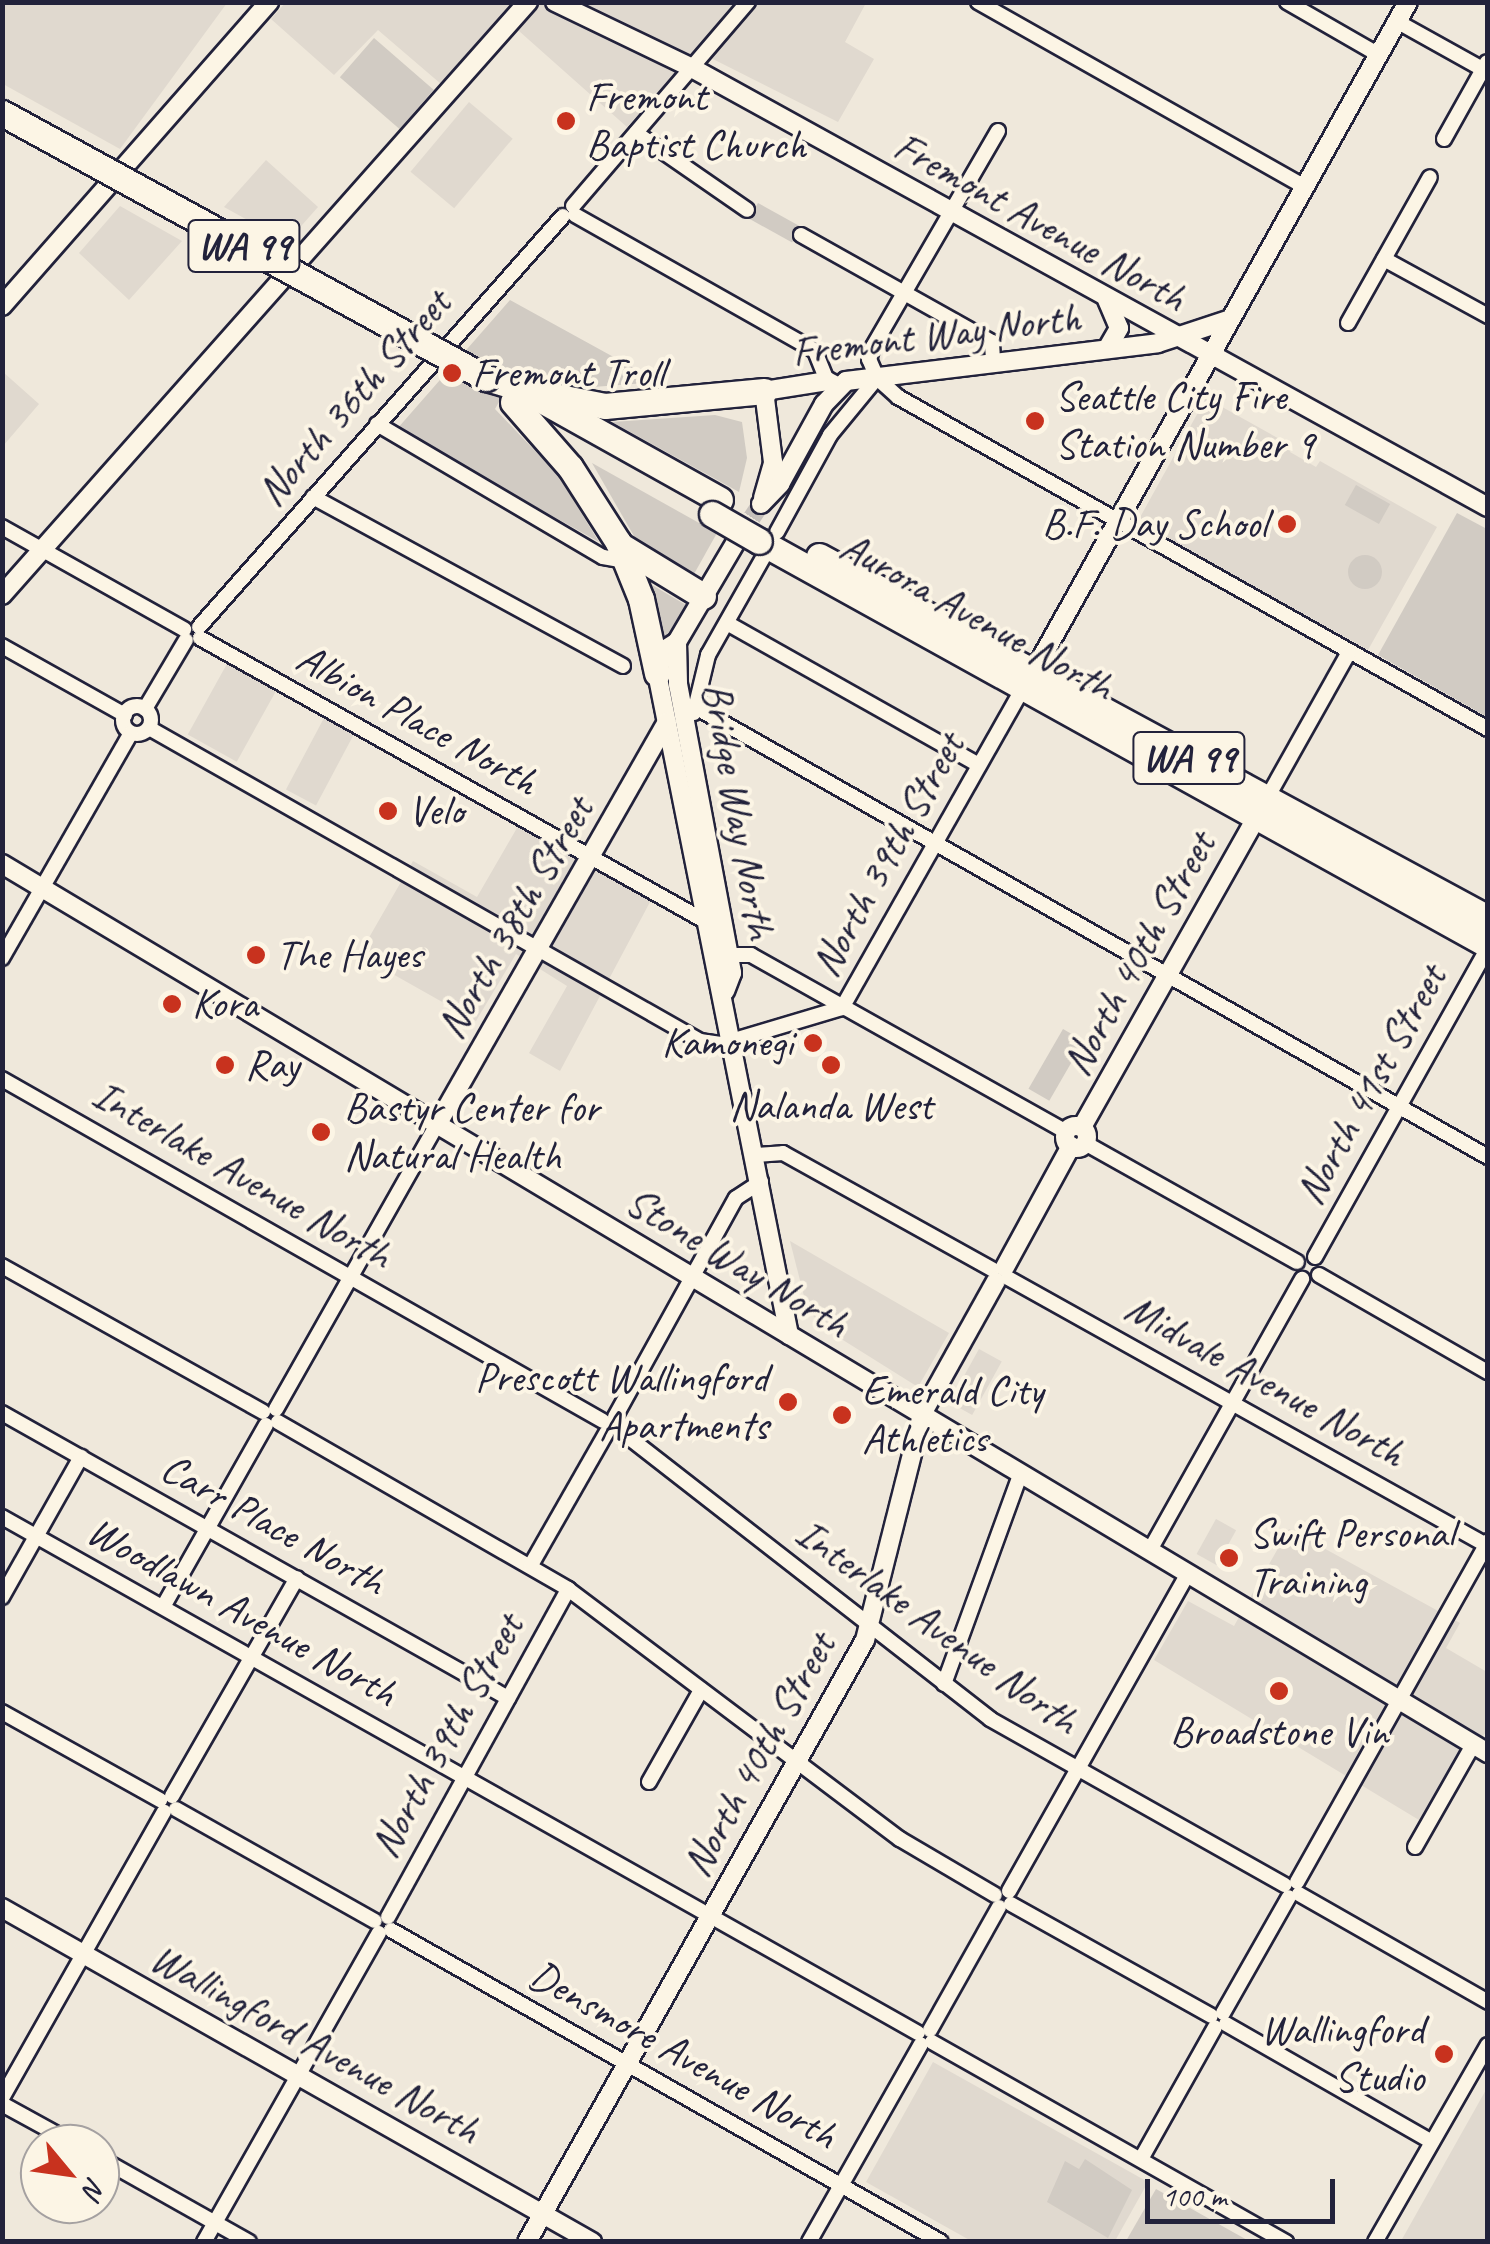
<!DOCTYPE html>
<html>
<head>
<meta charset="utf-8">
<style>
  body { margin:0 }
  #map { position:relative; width:1490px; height:2244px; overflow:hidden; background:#efe8db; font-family:Caveat,sans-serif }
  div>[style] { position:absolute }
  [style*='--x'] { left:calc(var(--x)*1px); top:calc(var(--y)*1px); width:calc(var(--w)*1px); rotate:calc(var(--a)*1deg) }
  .built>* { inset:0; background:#e0d9cf; transform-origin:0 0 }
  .green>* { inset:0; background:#d1cbc3; transform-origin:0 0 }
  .round { border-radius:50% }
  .secondary-tunnel>* { height:18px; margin-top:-9px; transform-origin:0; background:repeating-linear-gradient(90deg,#c6c0bb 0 18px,transparent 0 27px) }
  .roads { filter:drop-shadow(2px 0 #22223b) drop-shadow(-2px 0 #22223b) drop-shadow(0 2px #22223b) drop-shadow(0 -2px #22223b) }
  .street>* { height:14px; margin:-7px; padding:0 7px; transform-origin:7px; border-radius:7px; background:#fcf5e5 }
  .street>.ring { margin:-7px; padding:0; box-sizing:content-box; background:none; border:14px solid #fcf5e5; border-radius:50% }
  .secondary>* { height:18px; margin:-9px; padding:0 9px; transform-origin:9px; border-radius:9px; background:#fcf5e5 }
  .secondary>.ring { margin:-9px; padding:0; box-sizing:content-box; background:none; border:18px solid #fcf5e5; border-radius:50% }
  .highway>* { height:25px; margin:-12.5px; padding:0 12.5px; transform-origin:12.5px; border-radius:12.5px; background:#fcf5e5 }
  .bridges { filter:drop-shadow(2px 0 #22223b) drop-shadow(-2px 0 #22223b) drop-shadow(0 2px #22223b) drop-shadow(0 -2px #22223b) }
  .highway-bridge>* { height:25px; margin:-12.5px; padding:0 12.5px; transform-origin:12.5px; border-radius:12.5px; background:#fcf5e5 }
  .dots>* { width:28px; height:28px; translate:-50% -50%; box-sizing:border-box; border:5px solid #fcf5e5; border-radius:50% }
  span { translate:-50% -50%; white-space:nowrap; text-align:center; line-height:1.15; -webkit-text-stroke:8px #fcf5e5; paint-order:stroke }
  .shield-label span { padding:2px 8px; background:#fcf5e5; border:2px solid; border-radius:8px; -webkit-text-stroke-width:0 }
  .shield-label { font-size:40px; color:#22223b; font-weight:700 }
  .poi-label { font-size:42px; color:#22223b }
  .left { translate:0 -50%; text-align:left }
  .right { translate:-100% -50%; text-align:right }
  .street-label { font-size:42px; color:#22223b }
  .frame { position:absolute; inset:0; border:5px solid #22223b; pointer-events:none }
  .north { position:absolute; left:20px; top:2124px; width:100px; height:100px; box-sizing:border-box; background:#fcf5e5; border:2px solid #a5a1a1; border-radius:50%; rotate:119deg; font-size:28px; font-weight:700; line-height:40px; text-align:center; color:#22223b }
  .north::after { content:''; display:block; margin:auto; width:35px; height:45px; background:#c8321e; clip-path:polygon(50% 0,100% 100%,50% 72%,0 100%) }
  .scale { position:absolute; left:1145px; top:2179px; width:190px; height:45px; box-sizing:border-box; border:5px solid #22223b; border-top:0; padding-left:12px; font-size:30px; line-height:35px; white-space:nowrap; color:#22223b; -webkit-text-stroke:8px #fcf5e5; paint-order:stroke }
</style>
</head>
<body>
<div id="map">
  <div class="built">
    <div style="clip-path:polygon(286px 2px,866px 3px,845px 42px,874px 59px,838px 122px,695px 50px,627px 127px,502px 16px,441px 84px,378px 30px,334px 75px,271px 19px)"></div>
    <div style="clip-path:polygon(2px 3px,3px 2px,227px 3px,120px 149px,3px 84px)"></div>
    <div style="left:469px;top:102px;width:57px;height:91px;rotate:40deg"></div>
    <div style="clip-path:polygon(266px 160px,318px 207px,287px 242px,224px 207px)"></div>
    <div style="clip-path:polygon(120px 206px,182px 241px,129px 300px,79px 253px)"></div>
    <div style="clip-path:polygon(3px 372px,39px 404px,3px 446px)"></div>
    <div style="clip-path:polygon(1206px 398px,1292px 446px,1290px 452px,1316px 467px,1320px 461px,1437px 527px,1368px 650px,1138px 521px)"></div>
    <div style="left:228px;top:662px;width:56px;height:83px;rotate:29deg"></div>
    <div style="left:324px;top:718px;width:34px;height:81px;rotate:28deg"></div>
    <div style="clip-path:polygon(525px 814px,658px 887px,560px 1071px,529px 1053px,567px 986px,516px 954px,476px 1021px,359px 955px,413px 861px,477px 897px)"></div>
    <div style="clip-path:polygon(790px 1241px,949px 1333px,918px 1387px,819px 1325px,806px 1304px)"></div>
    <div style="left:979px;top:1349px;width:26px;height:61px;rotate:29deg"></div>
    <div style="left:1216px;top:1519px;width:23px;height:40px;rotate:29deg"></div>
    <div style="clip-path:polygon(1289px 1529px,1460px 1623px,1446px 1648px,1487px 1672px,1487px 1731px,1457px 1767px,1424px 1823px,1154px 1660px,1188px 1601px,1234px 1626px)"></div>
    <div style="clip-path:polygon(933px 2062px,1148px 2182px,1115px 2241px,973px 2242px,866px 2182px)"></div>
    <div style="clip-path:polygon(1487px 2088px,1487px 2241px,1401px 2241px)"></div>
  </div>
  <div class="green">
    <div style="left:374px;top:38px;width:79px;height:52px;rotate:41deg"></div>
    <div style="left:758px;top:203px;width:49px;height:18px;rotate:29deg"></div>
    <div style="clip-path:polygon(510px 300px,659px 382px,593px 387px,517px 370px,495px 409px,558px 475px,599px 542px,397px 429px)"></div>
    <div style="clip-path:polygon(715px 415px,742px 422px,747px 458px,739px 492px,612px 422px)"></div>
    <div style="clip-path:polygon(592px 463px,717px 533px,694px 574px,638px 543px)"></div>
    <div style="left:1356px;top:485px;width:39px;height:23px;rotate:29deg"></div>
    <div style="clip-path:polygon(1457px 513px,1487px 529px,1487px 717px,1378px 655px)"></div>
    <div class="round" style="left:1348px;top:555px;width:34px;height:34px"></div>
    <div style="clip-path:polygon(647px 582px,686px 605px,662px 643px)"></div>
    <div style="left:1063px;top:1029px;width:24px;height:69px;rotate:30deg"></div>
    <div style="clip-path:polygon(1085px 2159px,1132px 2190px,1108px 2238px,1047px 2202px,1065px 2161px,1079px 2169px)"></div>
    <div style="clip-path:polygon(1156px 2189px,1249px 2241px,1126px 2241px)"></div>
  </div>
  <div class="secondary-tunnel">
    <div style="--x:737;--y:540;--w:43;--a:-56.3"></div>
  </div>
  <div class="roads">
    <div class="street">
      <div style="--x:978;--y:2;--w:376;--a:29.5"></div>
      <div style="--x:1287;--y:2;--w:106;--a:29.9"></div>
      <div style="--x:1398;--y:22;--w:103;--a:29.1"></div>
      <div style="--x:998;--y:131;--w:250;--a:120.1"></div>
      <div style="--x:873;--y:347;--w:13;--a:108"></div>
      <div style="--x:869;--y:359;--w:21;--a:67"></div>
      <div style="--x:877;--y:378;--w:28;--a:42"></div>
      <div style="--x:898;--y:397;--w:677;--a:29.37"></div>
      <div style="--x:636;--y:133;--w:135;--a:34.7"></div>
      <div style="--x:1444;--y:139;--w:88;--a:-60.8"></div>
      <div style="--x:573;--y:206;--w:269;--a:-49.4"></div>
      <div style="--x:575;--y:215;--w:276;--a:29.5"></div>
      <div style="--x:815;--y:351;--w:32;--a:68"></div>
      <div style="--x:801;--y:235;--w:219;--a:29.3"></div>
      <div style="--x:992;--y:342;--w:20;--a:87"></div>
      <div style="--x:1384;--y:259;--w:119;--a:28.7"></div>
      <div style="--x:1348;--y:323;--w:167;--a:-60.7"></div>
      <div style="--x:377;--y:424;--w:262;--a:30.5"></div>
      <div style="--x:603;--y:557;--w:23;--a:10"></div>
      <div style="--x:313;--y:497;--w:353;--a:28.6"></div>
      <div style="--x:2;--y:527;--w:209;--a:29.3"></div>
      <div style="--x:777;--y:532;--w:111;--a:-61.3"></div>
      <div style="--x:830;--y:435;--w:74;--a:-50.5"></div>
      <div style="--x:727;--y:623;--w:289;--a:29.4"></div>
      <div style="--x:199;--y:627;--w:549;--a:-48.47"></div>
      <div style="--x:200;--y:638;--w:579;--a:29.27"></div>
      <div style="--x:2;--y:646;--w:141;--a:29.3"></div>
      <div class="ring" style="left:123px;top:706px;width:14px;height:14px"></div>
      <div style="--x:697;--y:708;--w:910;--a:29.58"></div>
      <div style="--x:145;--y:709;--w:80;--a:-59.3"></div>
      <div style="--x:694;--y:713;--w:60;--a:-76.4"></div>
      <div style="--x:708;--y:655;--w:124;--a:-60.5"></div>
      <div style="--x:149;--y:728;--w:634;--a:29.6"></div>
      <div style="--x:700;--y:1041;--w:21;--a:8"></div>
      <div style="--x:721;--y:1044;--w:126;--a:-16.6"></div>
      <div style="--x:842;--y:1008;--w:365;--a:-60.5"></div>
      <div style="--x:1266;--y:800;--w:167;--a:-60.7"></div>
      <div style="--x:728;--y:955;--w:23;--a:0"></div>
      <div style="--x:751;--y:955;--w:361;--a:29.3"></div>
      <div style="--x:2;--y:958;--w:259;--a:-60.2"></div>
      <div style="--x:2;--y:1079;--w:691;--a:29.64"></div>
      <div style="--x:1085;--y:1143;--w:243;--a:29.3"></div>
      <div style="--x:756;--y:1155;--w:27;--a:-4"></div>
      <div style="--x:783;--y:1153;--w:240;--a:29.1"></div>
      <div style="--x:1315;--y:1257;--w:355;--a:-60.8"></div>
      <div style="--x:2;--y:1266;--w:299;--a:29.2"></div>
      <div style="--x:1319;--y:1275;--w:195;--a:29.9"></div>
      <div style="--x:1008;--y:1278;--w:550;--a:29.18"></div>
      <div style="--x:276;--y:1409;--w:326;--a:-60.5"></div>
      <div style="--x:2;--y:1413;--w:581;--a:29.39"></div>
      <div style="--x:615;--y:1417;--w:250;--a:-61.1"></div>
      <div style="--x:736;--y:1198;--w:30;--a:-33"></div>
      <div style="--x:278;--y:1422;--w:335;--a:29.9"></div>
      <div style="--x:568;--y:1589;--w:416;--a:37"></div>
      <div style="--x:900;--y:1839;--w:110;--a:30.5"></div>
      <div style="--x:618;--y:1429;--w:472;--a:37.9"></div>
      <div style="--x:990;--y:1719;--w:338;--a:29.4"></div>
      <div style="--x:2;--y:1517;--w:1051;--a:29.39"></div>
      <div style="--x:1150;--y:1550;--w:311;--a:-60.7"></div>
      <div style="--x:531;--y:1565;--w:153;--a:-60.3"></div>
      <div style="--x:2;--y:1597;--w:161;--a:-60.6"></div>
      <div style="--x:163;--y:1607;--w:209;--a:-60.5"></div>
      <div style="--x:944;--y:1684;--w:225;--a:-70"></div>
      <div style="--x:2;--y:1712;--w:181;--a:29.1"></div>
      <div style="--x:649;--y:1782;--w:106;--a:-60.5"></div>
      <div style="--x:172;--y:1796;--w:251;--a:-60.2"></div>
      <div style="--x:176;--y:1809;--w:228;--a:29.4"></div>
      <div style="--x:1415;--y:1847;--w:117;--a:-60.4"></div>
      <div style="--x:1297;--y:1882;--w:391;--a:-60.7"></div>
      <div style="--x:1009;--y:1891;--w:365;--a:-60.6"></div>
      <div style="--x:1299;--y:1894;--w:218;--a:29.7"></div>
      <div style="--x:1011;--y:1904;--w:229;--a:29.2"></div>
      <div style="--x:388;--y:1917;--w:374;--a:-61.2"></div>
      <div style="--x:391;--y:1930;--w:632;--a:29.57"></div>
      <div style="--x:1223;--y:2013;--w:133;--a:-60.4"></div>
      <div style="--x:1226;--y:2024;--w:237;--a:29.8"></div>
      <div style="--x:930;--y:2030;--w:141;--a:-60.7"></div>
      <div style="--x:932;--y:2042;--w:407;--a:29.5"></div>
      <div style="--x:2;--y:2098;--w:329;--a:-60.5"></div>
      <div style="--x:2;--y:2104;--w:83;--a:28.7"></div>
      <div style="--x:100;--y:2158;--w:171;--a:29.4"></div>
      <div style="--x:1141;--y:2159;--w:151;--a:-60.7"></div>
      <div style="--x:204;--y:2242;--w:355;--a:-60.5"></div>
      <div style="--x:809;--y:2242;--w:227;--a:-60.5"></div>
      <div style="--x:1375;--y:2242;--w:227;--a:-60.2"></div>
    </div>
    <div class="secondary">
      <div style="--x:555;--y:2;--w:152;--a:25.7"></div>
      <div style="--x:692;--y:68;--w:909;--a:28.88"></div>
      <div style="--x:2;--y:306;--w:405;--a:-48.7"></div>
      <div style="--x:1107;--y:349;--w:24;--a:-60"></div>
      <div style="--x:1119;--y:328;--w:30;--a:-113"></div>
      <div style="--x:763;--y:498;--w:37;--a:-74"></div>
      <div style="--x:773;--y:462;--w:72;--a:-97.2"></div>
      <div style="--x:764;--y:391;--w:64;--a:-9"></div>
      <div style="--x:827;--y:381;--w:11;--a:27"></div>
      <div style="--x:761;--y:504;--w:28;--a:-46"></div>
      <div style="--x:780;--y:484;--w:91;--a:-61.2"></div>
      <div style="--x:824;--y:404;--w:32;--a:-46"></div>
      <div style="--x:846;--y:381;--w:314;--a:-6.9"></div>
      <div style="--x:1158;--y:343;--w:74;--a:-18.2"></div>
      <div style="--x:737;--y:540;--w:118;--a:120.5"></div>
      <div style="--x:677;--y:642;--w:13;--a:148"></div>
      <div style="--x:666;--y:649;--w:26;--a:111"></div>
      <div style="--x:657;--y:673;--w:675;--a:78.72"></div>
      <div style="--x:2;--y:595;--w:793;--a:-48.43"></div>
      <div style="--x:677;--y:642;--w:42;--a:88.6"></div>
      <div style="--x:678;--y:684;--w:294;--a:79.4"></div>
      <div style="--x:732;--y:973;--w:19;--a:111"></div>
      <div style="--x:1033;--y:673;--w:769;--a:-60.8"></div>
      <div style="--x:2;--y:864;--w:1732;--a:30.89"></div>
      <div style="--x:437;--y:1125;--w:464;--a:-60.3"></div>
      <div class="ring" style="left:1065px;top:1126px;width:4px;height:4px"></div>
      <div style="--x:1082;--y:1127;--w:357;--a:-60.6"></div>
      <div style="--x:1005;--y:1267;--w:138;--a:-61.4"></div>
      <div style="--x:2;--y:1908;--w:678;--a:29.51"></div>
      <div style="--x:527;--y:2242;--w:690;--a:-60.69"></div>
      <div style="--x:865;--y:1640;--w:233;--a:-75.8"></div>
      <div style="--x:922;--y:1414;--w:152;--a:-60.9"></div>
    </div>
    <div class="highway">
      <div style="--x:486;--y:378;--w:35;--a:16"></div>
      <div style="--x:520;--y:388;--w:229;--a:29.2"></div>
      <div style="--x:549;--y:395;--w:57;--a:11.1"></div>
      <div style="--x:605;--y:406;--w:160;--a:-5.4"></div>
      <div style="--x:513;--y:402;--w:86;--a:48.8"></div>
      <div style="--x:570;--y:467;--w:89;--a:57.4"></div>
      <div style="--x:618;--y:542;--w:61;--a:68"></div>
      <div style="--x:641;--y:599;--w:76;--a:77.8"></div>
      <div style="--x:759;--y:541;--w:833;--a:28.99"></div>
      <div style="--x:621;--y:546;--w:96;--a:31.4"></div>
      <div style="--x:819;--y:556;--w:761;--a:28.42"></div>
    </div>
  </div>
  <div class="bridges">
    <div class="highway-bridge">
      <div style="--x:2;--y:113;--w:552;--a:28.7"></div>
      <div style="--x:712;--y:514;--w:54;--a:29.9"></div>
    </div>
  </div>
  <div class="dots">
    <div style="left:566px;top:121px;background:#c8321e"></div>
    <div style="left:452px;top:373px;background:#c8321e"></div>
    <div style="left:1035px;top:421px;background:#c8321e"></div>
    <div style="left:1287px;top:524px;background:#c8321e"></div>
    <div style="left:388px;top:811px;background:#c8321e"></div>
    <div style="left:256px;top:955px;background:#c8321e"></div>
    <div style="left:172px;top:1004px;background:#c8321e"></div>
    <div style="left:813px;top:1043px;background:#c8321e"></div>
    <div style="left:225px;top:1065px;background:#c8321e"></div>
    <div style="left:831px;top:1065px;background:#c8321e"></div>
    <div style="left:321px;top:1132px;background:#c8321e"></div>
    <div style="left:788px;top:1402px;background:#c8321e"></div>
    <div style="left:842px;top:1415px;background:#c8321e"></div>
    <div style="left:1229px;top:1558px;background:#c8321e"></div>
    <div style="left:1279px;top:1691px;background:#c8321e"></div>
    <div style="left:1444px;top:2054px;background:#c8321e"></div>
  </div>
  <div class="shield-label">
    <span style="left:244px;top:246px">WA 99</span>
    <span style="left:1189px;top:758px">WA 99</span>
  </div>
  <div class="poi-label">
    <span class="left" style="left:586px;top:121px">Fremont<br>Baptist Church</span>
    <span class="left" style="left:472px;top:373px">Fremont Troll</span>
    <span class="left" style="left:1055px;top:421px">Seattle City Fire<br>Station Number 9</span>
    <span class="right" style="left:1267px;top:524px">B.F. Day School</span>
    <span class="left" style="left:408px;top:811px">Velo</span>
    <span class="left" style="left:276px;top:955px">The Hayes</span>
    <span class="left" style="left:192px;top:1004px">Kora</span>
    <span class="right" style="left:793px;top:1043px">Kamonegi</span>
    <span class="left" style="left:245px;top:1065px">Ray</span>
    <span style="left:831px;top:1106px">Nalanda West</span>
    <span class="left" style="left:344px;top:1132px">Bastyr Center for<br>Natural Health</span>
    <span class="right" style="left:768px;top:1402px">Prescott Wallingford<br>Apartments</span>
    <span class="left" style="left:862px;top:1415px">Emerald City<br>Athletics</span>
    <span class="left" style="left:1249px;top:1558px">Swift Personal<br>Training</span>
    <span style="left:1279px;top:1732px">Broadstone Vin</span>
    <span class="right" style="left:1424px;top:2054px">Wallingford<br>Studio</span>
  </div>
  <div class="street-label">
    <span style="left:1040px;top:222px;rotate:29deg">Fremont Avenue North</span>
    <span style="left:936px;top:335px;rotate:-7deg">Fremont Way North</span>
    <span style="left:354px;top:398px;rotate:-49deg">North 36th Street</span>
    <span style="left:977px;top:617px;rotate:29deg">Aurora Avenue North</span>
    <span style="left:417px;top:720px;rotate:29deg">Albion Place North</span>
    <span style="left:738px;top:811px;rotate:80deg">Bridge Way North</span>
    <span style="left:888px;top:855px;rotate:-61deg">North 39th Street</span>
    <span style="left:515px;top:918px;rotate:-60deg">North 38th Street</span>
    <span style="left:1139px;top:954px;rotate:-61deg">North 40th Street</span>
    <span style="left:1371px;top:1085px;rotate:-61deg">North 41st Street</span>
    <span style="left:242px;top:1175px;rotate:30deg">Interlake Avenue North</span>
    <span style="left:737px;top:1263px;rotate:31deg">Stone Way North</span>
    <span style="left:1265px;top:1381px;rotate:29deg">Midvale Avenue North</span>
    <span style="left:273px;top:1525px;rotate:29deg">Carr Place North</span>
    <span style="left:242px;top:1612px;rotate:29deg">Woodlawn Avenue North</span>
    <span style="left:937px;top:1627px;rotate:36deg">Interlake Avenue North</span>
    <span style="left:447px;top:1736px;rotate:-61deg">North 39th Street</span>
    <span style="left:759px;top:1755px;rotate:-61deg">North 40th Street</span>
    <span style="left:315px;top:2044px;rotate:29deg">Wallingford Avenue North</span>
    <span style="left:683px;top:2055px;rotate:29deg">Densmore Avenue North</span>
  </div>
  <div class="frame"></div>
  <div class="north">N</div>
  <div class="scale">100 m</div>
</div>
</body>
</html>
